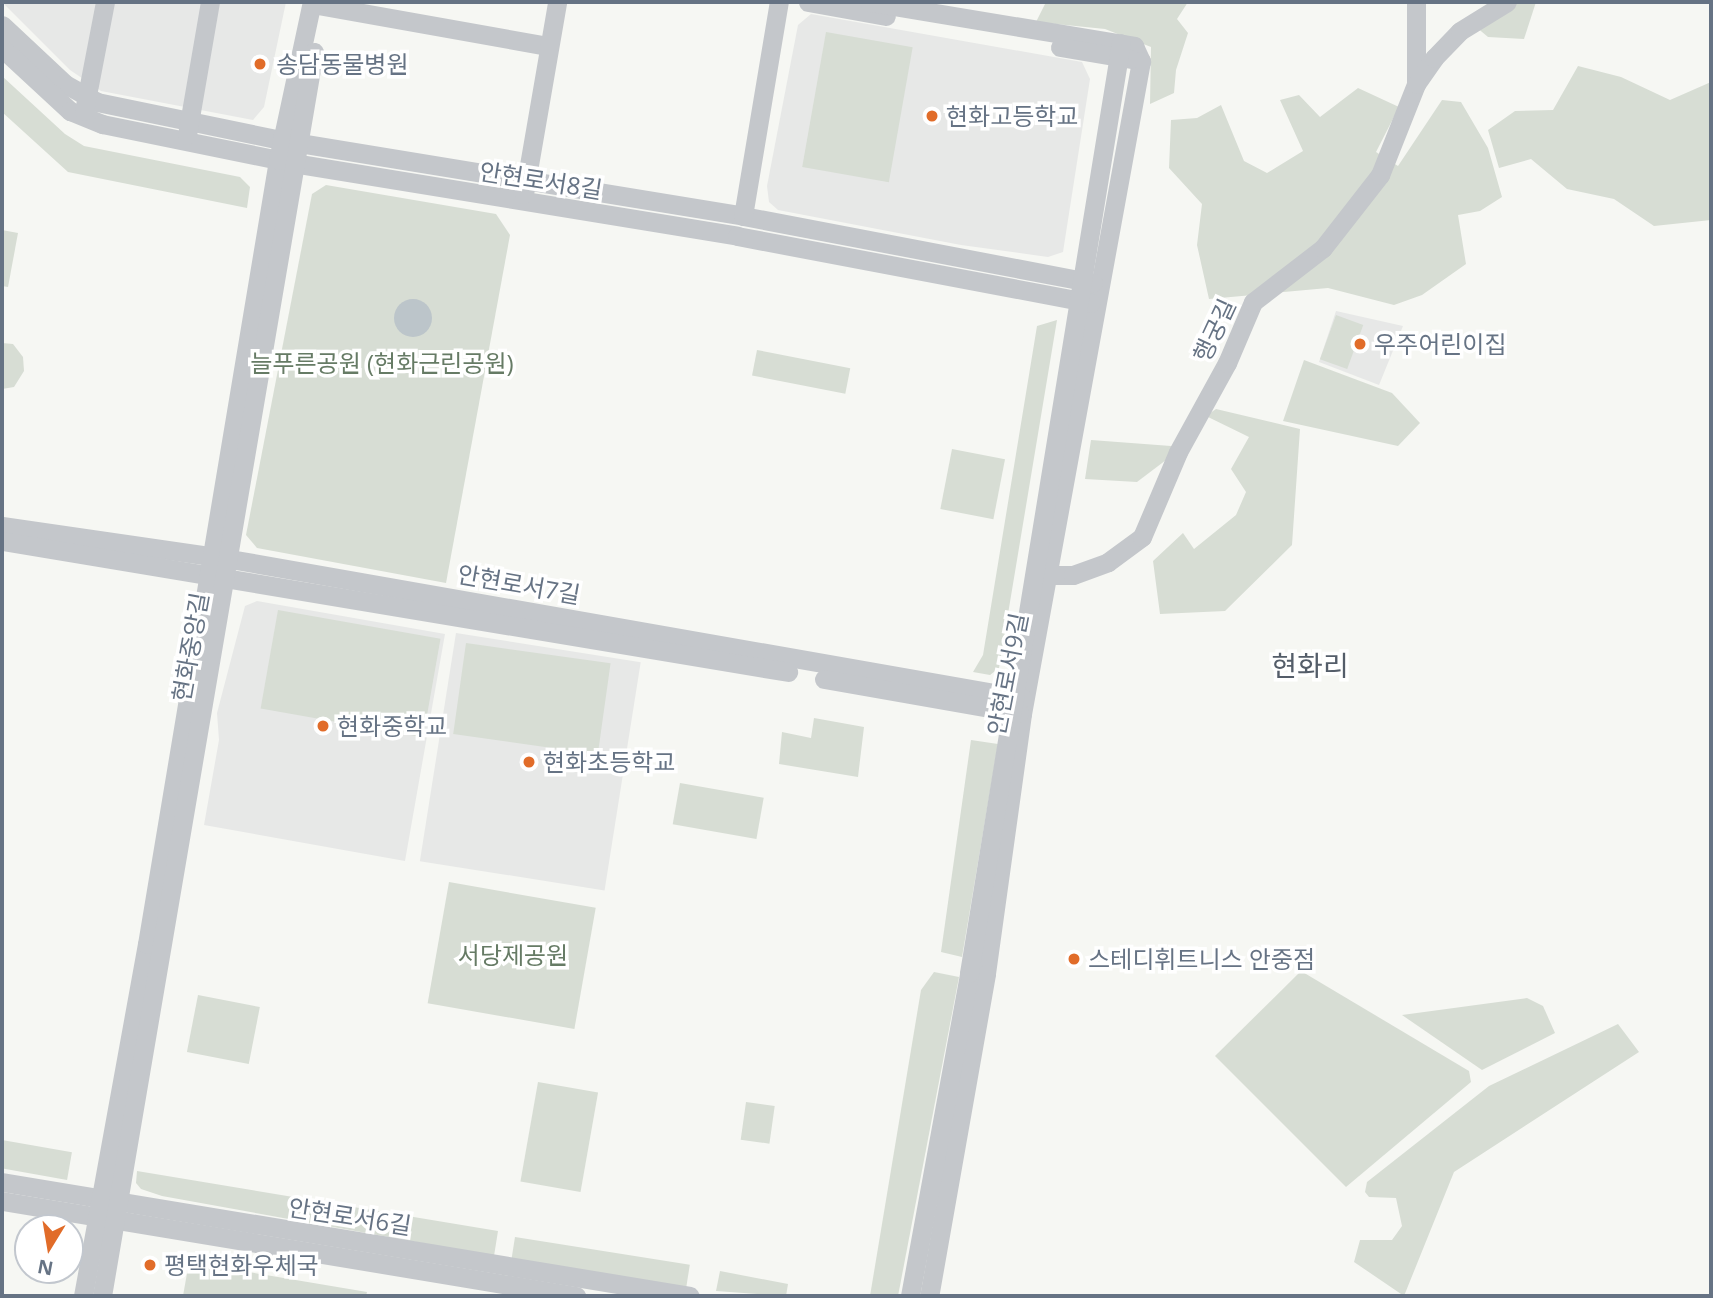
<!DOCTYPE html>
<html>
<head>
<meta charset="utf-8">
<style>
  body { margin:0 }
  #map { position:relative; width:1713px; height:1298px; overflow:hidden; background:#f6f7f3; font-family:"Open Sans","Noto Sans KR",sans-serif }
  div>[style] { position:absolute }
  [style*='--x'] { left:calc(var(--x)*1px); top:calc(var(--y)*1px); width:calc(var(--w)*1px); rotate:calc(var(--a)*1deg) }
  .built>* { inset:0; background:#e7e8e7; transform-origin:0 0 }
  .green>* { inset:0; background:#d7ddd4; transform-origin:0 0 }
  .water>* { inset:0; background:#bcc5ca }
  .round { border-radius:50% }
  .minor>* { height:19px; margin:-9.5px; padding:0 9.5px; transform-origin:9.5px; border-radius:9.5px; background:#c4c7cb }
  .dots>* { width:19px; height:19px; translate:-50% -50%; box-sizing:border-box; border:4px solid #fff; border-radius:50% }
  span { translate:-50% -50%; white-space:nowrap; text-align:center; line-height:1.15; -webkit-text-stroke:7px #fff; paint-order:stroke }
  .poi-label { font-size:24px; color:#667384 }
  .left { translate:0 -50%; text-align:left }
  .street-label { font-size:24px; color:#667384 }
  .park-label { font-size:24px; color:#667b65 }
  .quarter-label { font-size:28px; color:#545d69 }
  .frame { position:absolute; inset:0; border:4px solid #667384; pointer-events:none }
  .north { position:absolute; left:14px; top:1214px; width:70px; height:70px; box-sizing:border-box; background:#fff; border:2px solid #c2c7ce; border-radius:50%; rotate:191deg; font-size:19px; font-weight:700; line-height:28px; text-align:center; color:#667384 }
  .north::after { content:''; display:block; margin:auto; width:24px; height:32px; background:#e16c29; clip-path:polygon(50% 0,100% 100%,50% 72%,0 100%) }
</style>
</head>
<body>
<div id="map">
  <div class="built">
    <div style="clip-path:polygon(2px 2px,286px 2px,264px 107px,253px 120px,101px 91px,70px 70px)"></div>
    <div style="clip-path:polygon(811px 14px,1082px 62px,1090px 79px,1063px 252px,1048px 257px,961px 245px,778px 210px,769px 202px,767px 186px,798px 25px)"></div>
    <div style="clip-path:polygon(1336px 311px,1403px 326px,1379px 385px,1319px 362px)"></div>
    <div style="clip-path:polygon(257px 601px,445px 634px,405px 861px,204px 825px,219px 740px,217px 713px,245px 606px)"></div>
    <div style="left:456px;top:633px;width:187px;height:231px;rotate:9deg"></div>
  </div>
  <div class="green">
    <div style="clip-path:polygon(1046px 2px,1188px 2px,1177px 19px,1188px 33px,1176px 70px,1174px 93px,1150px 104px,1151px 47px,1105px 29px,1036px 22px)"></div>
    <div style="clip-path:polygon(1516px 2px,1536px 2px,1524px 39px,1488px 37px,1475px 26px)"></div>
    <div style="left:826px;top:32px;width:88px;height:137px;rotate:10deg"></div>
    <div style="clip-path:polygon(1578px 66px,1621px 77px,1670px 100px,1711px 82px,1711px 220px,1654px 226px,1614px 199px,1567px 189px,1531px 159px,1499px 168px,1488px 130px,1515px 111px,1553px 110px)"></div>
    <div style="clip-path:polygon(2px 76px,65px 134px,84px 146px,240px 177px,250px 187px,247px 208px,68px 172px,2px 112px)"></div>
    <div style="clip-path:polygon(1358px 88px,1399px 107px,1376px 152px,1398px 166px,1442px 100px,1461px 102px,1488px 148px,1502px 197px,1480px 211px,1458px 215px,1466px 264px,1422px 295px,1394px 305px,1328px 288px,1209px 299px,1197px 245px,1202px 204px,1169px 168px,1171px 120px,1197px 118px,1221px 105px,1244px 161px,1267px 173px,1303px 151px,1280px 100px,1299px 95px,1320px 117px)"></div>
    <div style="clip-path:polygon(326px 185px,496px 214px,510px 235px,446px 583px,257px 548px,246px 535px,312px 194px)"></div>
    <div style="clip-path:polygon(2px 230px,18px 233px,8px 287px,2px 286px)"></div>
    <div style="left:1336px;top:315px;width:29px;height:47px;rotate:20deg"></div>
    <div style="clip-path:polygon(1057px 320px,999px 668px,990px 675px,973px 672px,983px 655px,1037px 326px)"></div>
    <div style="clip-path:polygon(2px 343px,13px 344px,23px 357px,24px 371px,14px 387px,2px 389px)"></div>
    <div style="left:757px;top:350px;width:95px;height:26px;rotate:11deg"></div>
    <div style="clip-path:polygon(1304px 360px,1392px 393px,1420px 423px,1398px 446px,1283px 421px)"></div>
    <div style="clip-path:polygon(1216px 409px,1300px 429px,1292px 545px,1225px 611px,1160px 614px,1153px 561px,1183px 533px,1194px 549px,1236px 515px,1246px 492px,1231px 469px,1249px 437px,1206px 416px)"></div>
    <div style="clip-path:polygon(1091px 440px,1171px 446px,1170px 457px,1137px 482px,1085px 479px)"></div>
    <div style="left:952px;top:449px;width:54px;height:61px;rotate:11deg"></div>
    <div style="left:278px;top:610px;width:165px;height:100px;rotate:10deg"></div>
    <div style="left:466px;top:643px;width:146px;height:92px;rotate:8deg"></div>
    <div style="clip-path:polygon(814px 718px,864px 727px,858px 777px,779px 764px,782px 732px,811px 738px)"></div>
    <div style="clip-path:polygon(971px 740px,998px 744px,962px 957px,941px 952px)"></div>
    <div style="left:680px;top:783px;width:85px;height:42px;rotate:10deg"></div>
    <div style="left:449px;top:882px;width:149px;height:123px;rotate:10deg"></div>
    <div style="clip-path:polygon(1301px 971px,1469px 1071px,1471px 1082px,1346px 1187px,1215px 1056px)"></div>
    <div style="clip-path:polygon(934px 972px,959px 977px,898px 1296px,870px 1296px,921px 990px)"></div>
    <div style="left:198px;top:995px;width:63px;height:58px;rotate:11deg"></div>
    <div style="clip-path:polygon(1527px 998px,1543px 1006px,1555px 1033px,1482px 1070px,1402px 1015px)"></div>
    <div style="clip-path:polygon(1618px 1024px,1639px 1052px,1454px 1172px,1404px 1296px,1354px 1262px,1360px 1240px,1392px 1240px,1402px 1226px,1396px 1198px,1369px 1197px,1365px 1192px,1367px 1182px,1489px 1086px)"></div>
    <div style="left:538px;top:1082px;width:61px;height:101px;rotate:10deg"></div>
    <div style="left:746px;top:1102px;width:29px;height:38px;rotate:8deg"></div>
    <div style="left:2px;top:1140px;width:71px;height:28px;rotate:10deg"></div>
    <div style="clip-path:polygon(137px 1171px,498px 1231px,494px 1256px,162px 1196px,141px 1189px,136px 1183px)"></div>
    <div style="left:515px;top:1237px;width:177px;height:23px;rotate:9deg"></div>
    <div style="clip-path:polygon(189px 1262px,367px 1292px,366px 1296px,183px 1296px)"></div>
    <div style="clip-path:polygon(720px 1271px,788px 1284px,786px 1296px,716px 1291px)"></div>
  </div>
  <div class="water">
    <div class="round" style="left:394px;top:299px;width:38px;height:38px"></div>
  </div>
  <div class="minor">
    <div style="--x:808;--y:2;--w:79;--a:10.2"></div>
    <div style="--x:869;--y:2;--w:269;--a:9.4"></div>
    <div style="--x:1134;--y:46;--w:17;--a:65"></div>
    <div style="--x:1141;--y:61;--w:664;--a:100.33"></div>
    <div style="--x:1022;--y:714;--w:262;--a:97.9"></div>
    <div style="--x:986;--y:974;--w:327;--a:100"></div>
    <div style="--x:1416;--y:2;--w:82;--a:90"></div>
    <div style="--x:312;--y:4;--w:240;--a:10.1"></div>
    <div style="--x:2;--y:25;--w:86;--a:43.1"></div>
    <div style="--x:65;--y:84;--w:37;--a:29"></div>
    <div style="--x:97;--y:102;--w:188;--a:11.7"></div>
    <div style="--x:281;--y:140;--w:468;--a:9.3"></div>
    <div style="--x:743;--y:216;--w:356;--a:10.8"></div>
    <div style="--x:1060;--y:47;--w:72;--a:9.6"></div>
    <div style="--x:2;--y:48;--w:93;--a:42.8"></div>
    <div style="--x:70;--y:111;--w:35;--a:22"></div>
    <div style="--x:102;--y:124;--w:195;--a:11.5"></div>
    <div style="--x:293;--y:163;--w:450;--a:9.3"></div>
    <div style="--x:737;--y:236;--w:360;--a:10.7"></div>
    <div style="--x:84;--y:111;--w:111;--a:-79.1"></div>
    <div style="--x:187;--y:135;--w:135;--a:-80.2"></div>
    <div style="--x:524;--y:194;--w:195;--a:-80.2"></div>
    <div style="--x:743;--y:216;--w:217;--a:-80.5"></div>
    <div style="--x:2;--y:526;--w:230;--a:8.2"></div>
    <div style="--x:230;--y:559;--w:804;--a:9.95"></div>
    <div style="--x:2;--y:541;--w:797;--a:9.46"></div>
    <div style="--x:1040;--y:575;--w:33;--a:0"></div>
    <div style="--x:1073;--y:575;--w:37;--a:-20"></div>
    <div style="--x:1108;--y:562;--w:42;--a:-36.3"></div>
    <div style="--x:1142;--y:537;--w:92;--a:-67"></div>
    <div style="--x:1178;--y:452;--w:102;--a:-61.2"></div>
    <div style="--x:1227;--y:363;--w:66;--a:-66.9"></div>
    <div style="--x:1253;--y:302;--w:88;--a:-37.6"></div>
    <div style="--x:1323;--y:248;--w:93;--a:-52"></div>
    <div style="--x:1380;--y:175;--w:98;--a:-68.4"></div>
    <div style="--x:1416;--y:84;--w:32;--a:-55"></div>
    <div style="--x:1434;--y:58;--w:37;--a:-46"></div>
    <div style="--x:1460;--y:31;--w:55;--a:-31.7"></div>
    <div style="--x:824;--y:679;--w:198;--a:9.9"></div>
    <div style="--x:2;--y:1182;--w:697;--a:9.41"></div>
    <div style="--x:2;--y:1201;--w:582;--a:9.4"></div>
    <div style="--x:83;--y:1296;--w:358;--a:-79.7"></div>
    <div style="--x:147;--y:944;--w:795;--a:-80.51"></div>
    <div style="--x:278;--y:160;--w:162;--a:-77.9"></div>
    <div style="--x:102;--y:1296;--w:1262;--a:-80.33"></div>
    <div style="--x:910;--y:1296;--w:328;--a:-79.6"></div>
    <div style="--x:969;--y:973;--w:942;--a:-80.72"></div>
  </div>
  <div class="dots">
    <div style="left:260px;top:64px;background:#e16c29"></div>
    <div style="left:932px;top:116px;background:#e16c29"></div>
    <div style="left:1360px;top:344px;background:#e16c29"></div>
    <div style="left:323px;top:726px;background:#e16c29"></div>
    <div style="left:529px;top:762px;background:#e16c29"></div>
    <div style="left:1074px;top:959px;background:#e16c29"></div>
    <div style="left:150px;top:1265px;background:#e16c29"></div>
  </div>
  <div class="poi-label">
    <span class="left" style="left:276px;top:64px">송담동물병원</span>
    <span class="left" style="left:946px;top:116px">현화고등학교</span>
    <span class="left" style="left:1374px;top:344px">우주어린이집</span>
    <span class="left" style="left:337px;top:726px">현화중학교</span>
    <span class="left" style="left:543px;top:762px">현화초등학교</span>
    <span class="left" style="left:1088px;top:959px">스테디휘트니스 안중점</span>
    <span class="left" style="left:164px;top:1265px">평택현화우체국</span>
  </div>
  <div class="street-label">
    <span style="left:541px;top:180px;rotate:9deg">안현로서8길</span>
    <span style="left:1214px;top:330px;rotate:-65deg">행궁길</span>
    <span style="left:519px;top:584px;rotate:10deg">안현로서7길</span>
    <span style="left:190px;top:647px;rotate:-80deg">현화중앙길</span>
    <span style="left:1007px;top:674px;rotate:-79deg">안현로서9길</span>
    <span style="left:350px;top:1216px;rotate:9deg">안현로서6길</span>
  </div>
  <div class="park-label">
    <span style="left:382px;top:363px">늘푸른공원 (현화근린공원)</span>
    <span style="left:513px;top:955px">서당제공원</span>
  </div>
  <div class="quarter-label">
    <span style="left:1310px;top:665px">현화리</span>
  </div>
  <div class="frame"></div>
  <div class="north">N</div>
</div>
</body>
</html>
